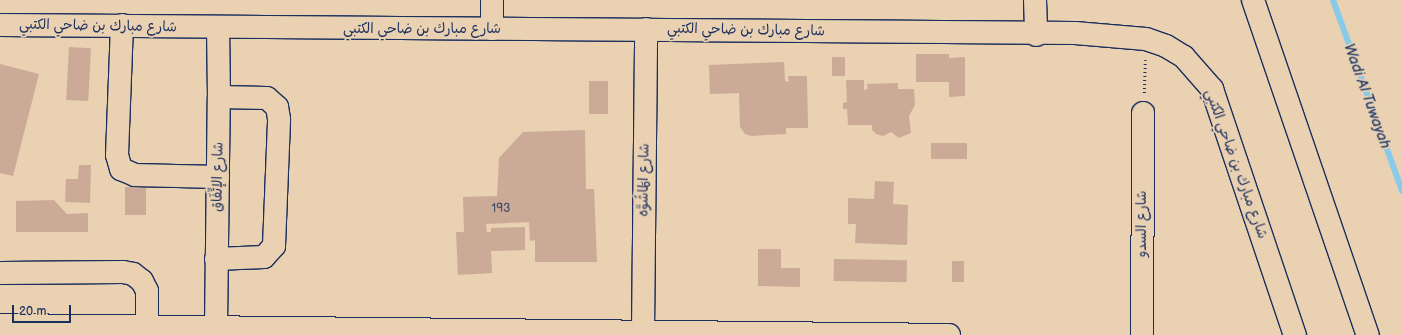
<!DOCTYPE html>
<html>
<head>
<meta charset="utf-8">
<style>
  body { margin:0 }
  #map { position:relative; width:1402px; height:335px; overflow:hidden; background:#e9d1b2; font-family:"Balsamiq Sans","Playpen Sans Arabic",sans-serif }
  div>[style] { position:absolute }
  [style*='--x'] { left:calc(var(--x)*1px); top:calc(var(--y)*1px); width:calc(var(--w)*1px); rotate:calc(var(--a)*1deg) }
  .stream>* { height:6px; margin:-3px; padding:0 3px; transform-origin:3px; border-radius:3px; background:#88cae9 }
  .building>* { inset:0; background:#cbab98; transform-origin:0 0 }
  .path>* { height:2.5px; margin-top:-1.25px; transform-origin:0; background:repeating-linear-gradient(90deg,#1b2f5e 0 1px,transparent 0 4px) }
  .roads { filter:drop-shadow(1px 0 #1b2f5e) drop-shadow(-1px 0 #1b2f5e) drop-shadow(0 1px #1b2f5e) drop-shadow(0 -1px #1b2f5e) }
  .minor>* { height:22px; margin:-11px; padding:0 11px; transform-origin:11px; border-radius:11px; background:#e9d1b2 }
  span { translate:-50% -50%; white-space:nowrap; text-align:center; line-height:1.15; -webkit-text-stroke:3.5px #e9d1b2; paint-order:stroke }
  .number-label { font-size:12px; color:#474e6c }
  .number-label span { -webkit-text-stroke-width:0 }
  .street-label { font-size:14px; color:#1b2f5e }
  .water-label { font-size:15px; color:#263e6c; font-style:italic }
  .scale { position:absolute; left:12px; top:305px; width:59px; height:18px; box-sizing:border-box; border:2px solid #1b2f5e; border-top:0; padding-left:5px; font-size:12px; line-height:14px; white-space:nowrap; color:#1b2f5e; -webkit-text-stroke:3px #e9d1b2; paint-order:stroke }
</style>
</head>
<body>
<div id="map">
  <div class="stream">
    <div style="--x:1333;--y:0;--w:203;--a:70.1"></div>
  </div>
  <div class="building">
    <div style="left:69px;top:47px;width:22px;height:53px;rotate:3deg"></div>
    <div style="clip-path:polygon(916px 54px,949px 54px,949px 58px,965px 57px,965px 96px,949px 97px,949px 82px,916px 82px)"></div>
    <div style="left:845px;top:57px;width:19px;height:13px;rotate:90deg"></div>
    <div style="clip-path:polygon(784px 62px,785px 81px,789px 82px,788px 76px,807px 76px,808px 128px,786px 128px,786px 134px,751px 136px,745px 134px,740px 127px,739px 93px,710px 94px,709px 65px)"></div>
    <div style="clip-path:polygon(0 64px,39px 74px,13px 176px,0 173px)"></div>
    <div style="clip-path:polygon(846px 80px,864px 80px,864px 90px,868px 89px,867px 84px,898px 83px,898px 89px,914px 89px,915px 105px,909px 116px,911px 133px,899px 138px,891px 132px,883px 136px,876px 134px,872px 130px,872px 125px,848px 125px,847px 109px,843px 109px,843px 103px,847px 102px)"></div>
    <div style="left:589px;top:81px;width:19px;height:33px"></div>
    <div style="clip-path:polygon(585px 130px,586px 189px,594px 189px,597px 262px,535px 262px,535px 240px,530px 241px,529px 222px,486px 224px,487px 232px,491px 232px,491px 228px,525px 227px,525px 250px,491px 251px,492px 273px,458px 275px,456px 232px,464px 232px,463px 197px,497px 196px,499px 158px,523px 132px)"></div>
    <div style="left:967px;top:143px;width:16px;height:36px;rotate:90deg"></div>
    <div style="clip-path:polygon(79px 165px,91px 165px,90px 203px,65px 202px,66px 179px,78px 179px)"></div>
    <div style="clip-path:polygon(875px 181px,894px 182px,893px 204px,908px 205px,907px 245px,855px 243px,856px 224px,848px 224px,848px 198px,874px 199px)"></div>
    <div style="left:125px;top:187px;width:21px;height:28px"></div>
    <div style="clip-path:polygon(54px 200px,67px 214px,88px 213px,88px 232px,16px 232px,16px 201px)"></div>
    <div style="clip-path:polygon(758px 249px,781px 249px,781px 268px,800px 268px,800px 287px,758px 286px)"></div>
    <div style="left:834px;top:259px;width:73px;height:22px;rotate:1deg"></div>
    <div style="left:952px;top:261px;width:12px;height:21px"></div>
  </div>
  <div class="path">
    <div style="--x:1144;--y:93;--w:33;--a:-88"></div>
  </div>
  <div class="roads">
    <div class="minor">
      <div style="--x:492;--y:0;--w:29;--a:90"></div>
      <div style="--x:1035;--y:0;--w:35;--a:88"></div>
      <div style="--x:1253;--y:0;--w:354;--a:71.1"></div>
      <div style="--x:0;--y:25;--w:1075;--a:0.43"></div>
      <div style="--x:1075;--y:33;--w:71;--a:4.8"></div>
      <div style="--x:1146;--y:39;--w:21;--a:19"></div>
      <div style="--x:1166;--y:46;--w:21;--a:31"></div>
      <div style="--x:1184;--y:57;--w:43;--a:48.8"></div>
      <div style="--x:1212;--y:89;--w:260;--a:71.4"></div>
      <div style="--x:122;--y:25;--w:130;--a:92.2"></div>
      <div style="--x:117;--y:155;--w:15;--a:74"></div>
      <div style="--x:121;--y:169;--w:15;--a:23"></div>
      <div style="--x:135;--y:175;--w:83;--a:1.4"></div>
      <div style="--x:216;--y:259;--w:48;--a:-2.4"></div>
      <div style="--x:264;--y:257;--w:15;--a:-48"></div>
      <div style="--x:274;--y:246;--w:127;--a:-87.7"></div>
      <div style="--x:279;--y:119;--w:12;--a:-99"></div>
      <div style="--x:277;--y:107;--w:13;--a:-138"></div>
      <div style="--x:267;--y:98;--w:48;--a:-178.8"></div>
      <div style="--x:0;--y:273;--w:123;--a:-0.5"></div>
      <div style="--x:123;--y:272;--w:10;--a:11"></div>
      <div style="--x:133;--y:274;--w:11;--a:38"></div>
      <div style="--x:142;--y:281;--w:11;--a:63"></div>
      <div style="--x:147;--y:291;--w:36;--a:90"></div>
      <div style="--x:0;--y:325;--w:949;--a:0.6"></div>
      <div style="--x:216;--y:327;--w:230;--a:-89.3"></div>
      <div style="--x:219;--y:97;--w:69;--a:-90.8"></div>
      <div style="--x:643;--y:332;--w:303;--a:-89.4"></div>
      <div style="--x:1142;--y:335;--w:222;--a:-89.7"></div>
    </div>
  </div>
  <div class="number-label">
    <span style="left:501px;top:209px">193</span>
  </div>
  <div class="street-label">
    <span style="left:98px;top:26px;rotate:1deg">شارع مبارك بن ضاحي الكتبي</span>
    <span style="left:422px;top:29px">شارع مبارك بن ضاحي الكتبي</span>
    <span style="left:746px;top:30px;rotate:1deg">شارع مبارك بن ضاحي الكتبي</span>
    <span style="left:1236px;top:164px;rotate:70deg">شارع مبارك بن ضاحي الكتبي</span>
    <span style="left:218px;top:177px;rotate:-89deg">شارع الإتِّفَاق</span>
    <span style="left:644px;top:180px;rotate:-89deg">شارع المَاشُوَّه</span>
    <span style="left:1142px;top:224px;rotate:-90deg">شارع السدو</span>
  </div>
  <div class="water-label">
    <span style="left:1367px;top:96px;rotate:70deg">Wadi Al Tuwayah</span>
  </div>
  <div class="scale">20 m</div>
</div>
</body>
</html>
